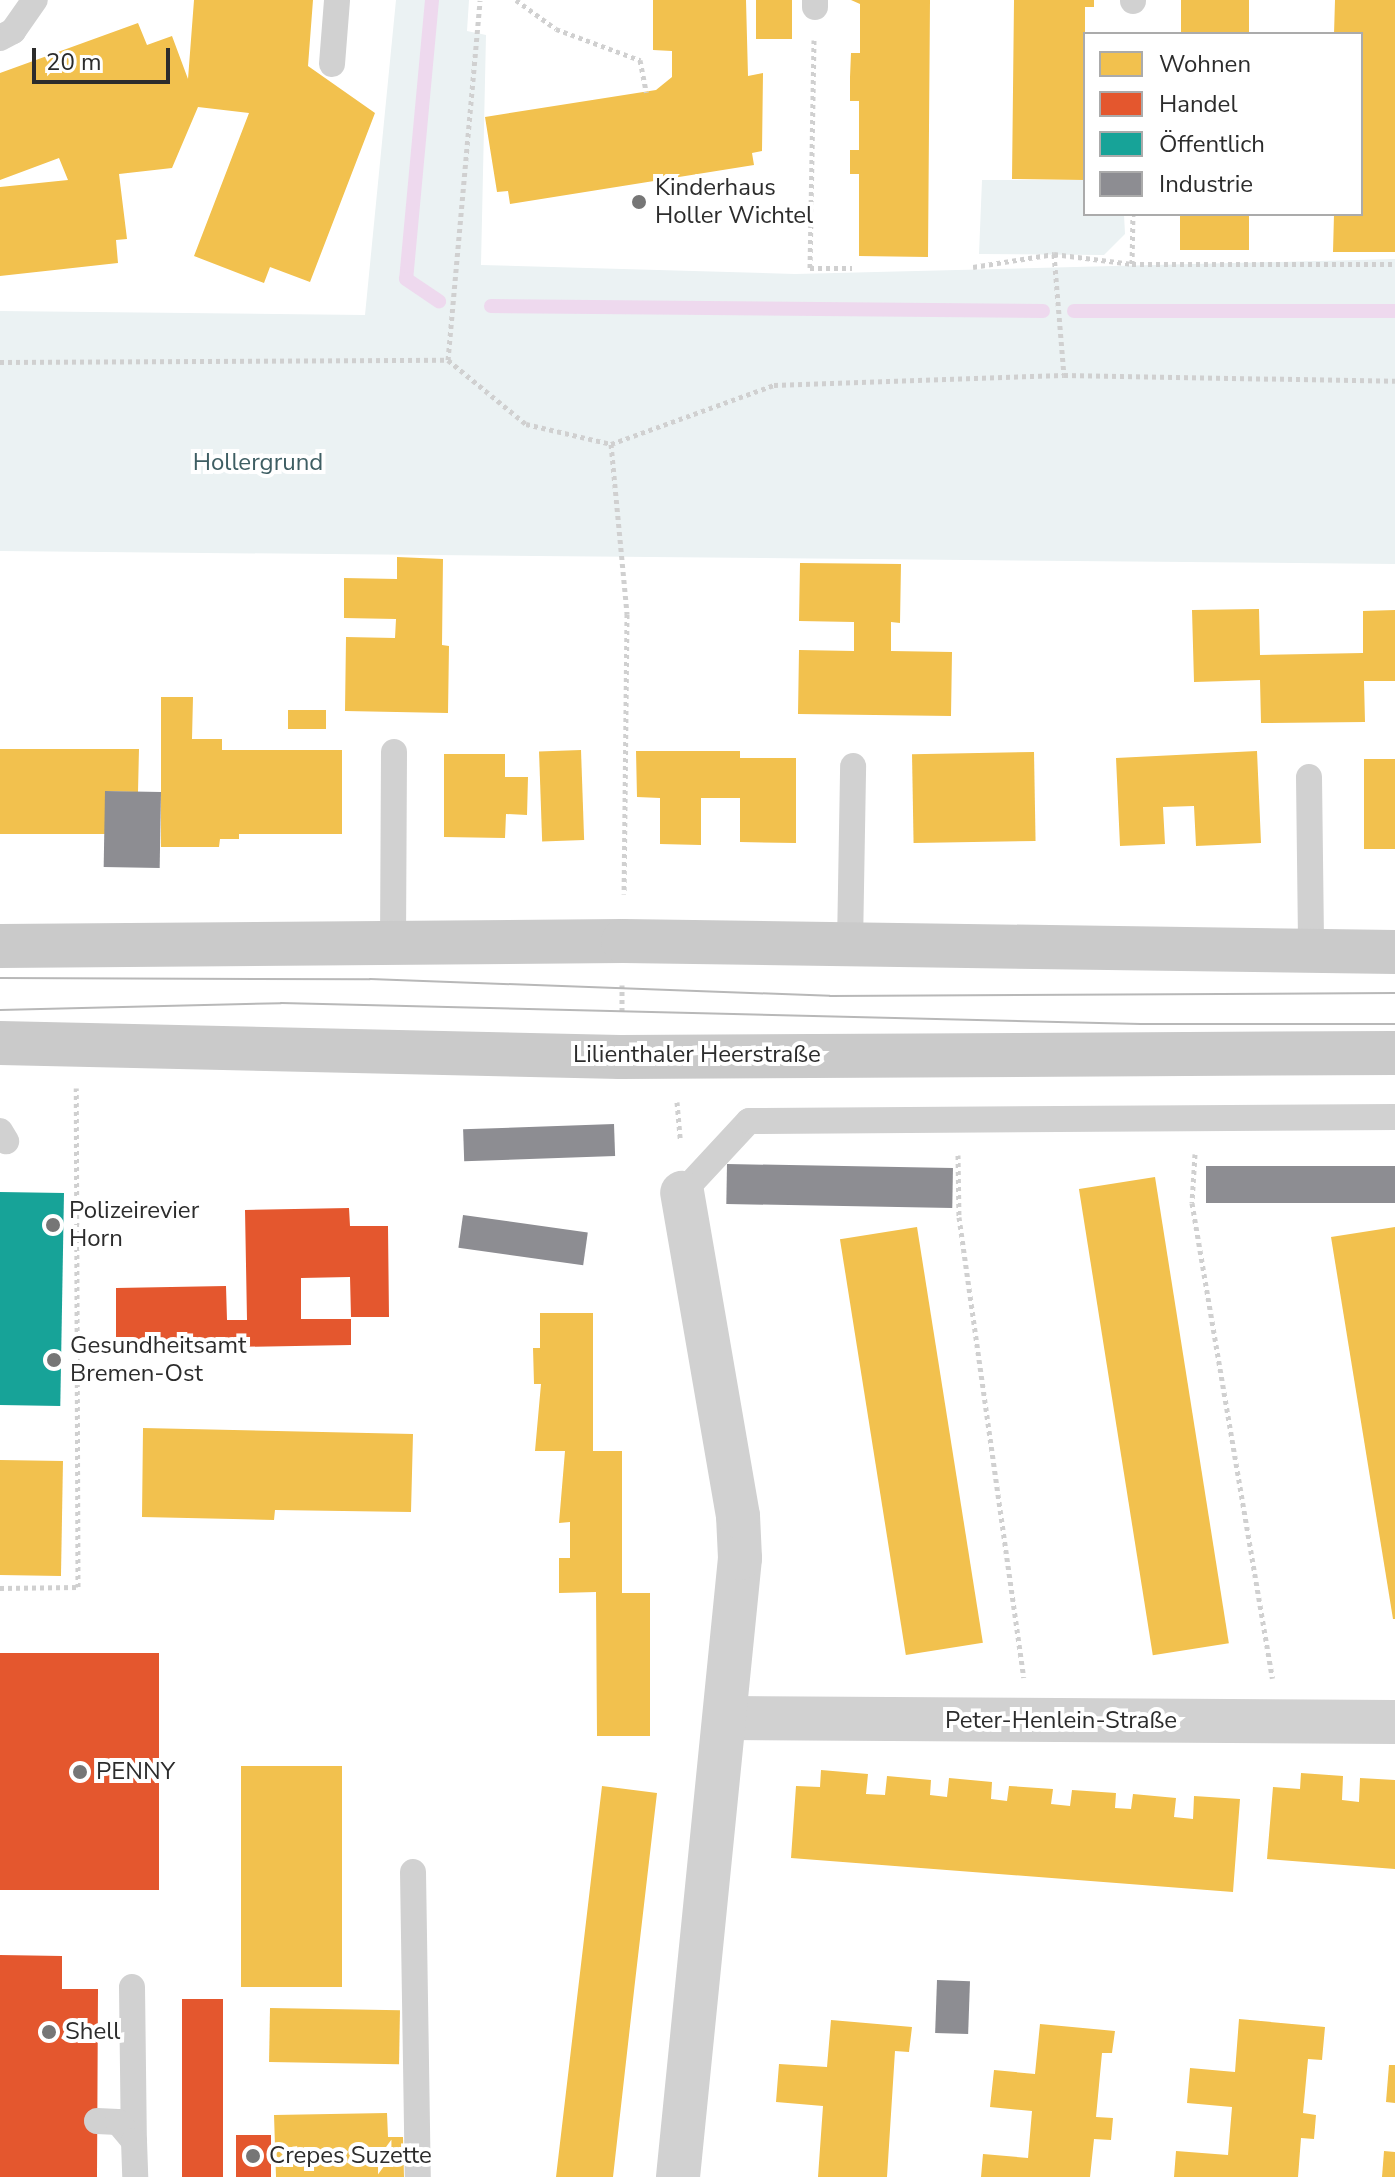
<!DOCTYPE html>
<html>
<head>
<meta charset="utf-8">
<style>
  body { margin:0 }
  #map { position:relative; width:1395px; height:2177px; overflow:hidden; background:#fff; font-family:"Nunito Sans",sans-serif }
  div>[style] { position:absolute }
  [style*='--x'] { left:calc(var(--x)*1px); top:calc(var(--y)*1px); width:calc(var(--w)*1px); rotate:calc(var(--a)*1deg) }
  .green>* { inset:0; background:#ebf2f3 }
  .homes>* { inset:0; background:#f2c14e; transform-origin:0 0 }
  .shops>* { inset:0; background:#e4572e; transform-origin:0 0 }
  .public>* { inset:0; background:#17a398; transform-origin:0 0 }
  .industry>* { inset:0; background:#8d8d92; transform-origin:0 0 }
  .stream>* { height:14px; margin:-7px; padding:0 7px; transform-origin:7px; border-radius:7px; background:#eed9ee }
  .path>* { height:5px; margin-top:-2.5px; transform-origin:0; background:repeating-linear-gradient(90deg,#d0d0d0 0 4px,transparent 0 8px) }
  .service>* { height:26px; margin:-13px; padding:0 13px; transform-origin:13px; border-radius:13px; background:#d1d1d1 }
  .minor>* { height:44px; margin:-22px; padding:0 22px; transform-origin:22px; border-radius:22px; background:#d1d1d1 }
  .secondary>* { height:44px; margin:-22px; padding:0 22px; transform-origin:22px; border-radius:22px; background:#cacaca }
  .tram>* { height:2px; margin:-1px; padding:0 1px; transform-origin:1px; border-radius:1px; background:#b8b8b8 }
  .dots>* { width:22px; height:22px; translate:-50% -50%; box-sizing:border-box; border:4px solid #fff; border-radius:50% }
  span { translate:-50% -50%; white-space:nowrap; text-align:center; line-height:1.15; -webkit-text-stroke:8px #fff; paint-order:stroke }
  .poi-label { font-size:24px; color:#2c2c2c }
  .left { translate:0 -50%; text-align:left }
  .park-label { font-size:24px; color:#3e5e63 }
  .street-label { font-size:24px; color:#2c2c2c }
  .legend { position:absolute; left:1083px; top:32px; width:280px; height:184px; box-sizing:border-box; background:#fff; border:2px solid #ababab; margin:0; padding:10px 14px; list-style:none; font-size:24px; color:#2c2c2c }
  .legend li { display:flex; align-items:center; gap:16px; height:40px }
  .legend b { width:40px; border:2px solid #ababab }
  .scale { position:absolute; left:32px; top:48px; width:138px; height:36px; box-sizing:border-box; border:4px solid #2c2c2c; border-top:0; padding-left:10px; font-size:24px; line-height:28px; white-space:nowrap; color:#2c2c2c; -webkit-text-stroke:6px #fff; paint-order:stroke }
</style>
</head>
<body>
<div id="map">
  <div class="green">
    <div style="clip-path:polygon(396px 0,469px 0,467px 31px,486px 35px,481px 265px,795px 274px,1395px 259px,1395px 564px,0 551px,0 311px,365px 315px)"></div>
    <div style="clip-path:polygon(982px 180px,1085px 180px,1085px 214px,1124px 214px,1125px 234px,1104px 255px,979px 254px)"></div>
  </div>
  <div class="homes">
    <div style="clip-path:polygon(194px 0,313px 0,308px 66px,375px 113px,310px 282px,270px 267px,264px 283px,194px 256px,249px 113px,198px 107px,172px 168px,119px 174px,127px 239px,116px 240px,118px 263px,0 276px,0 187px,68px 180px,59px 158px,0 180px,0 73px,138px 23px,147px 45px,172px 36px,188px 79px)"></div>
    <div style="clip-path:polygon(653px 0,746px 0,748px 76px,763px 73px,762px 151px,752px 153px,754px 165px,510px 204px,508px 191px,497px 192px,485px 117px,656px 90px,672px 77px,672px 51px,653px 50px)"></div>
    <div style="left:756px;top:0;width:36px;height:39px"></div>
    <div style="clip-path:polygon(851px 0,930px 0,928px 257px,859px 256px,859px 174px,850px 174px,850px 150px,859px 150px,859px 101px,850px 101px,850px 77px,851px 53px,860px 53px,860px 4px)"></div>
    <div style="clip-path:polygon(1014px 0,1094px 0,1094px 7px,1085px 7px,1085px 180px,1012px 179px)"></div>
    <div style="left:1181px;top:0;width:68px;height:34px"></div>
    <div style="clip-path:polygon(1335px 0,1395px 0,1395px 252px,1333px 252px,1334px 214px,1361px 214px,1361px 34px,1334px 34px)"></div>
    <div style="left:1180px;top:214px;width:69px;height:36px"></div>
    <div style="clip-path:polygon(397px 557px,443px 559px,442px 645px,449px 646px,448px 713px,345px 711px,346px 637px,395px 638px,396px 619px,344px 618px,344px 578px,397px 579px)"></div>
    <div style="clip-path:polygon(800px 563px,901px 564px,900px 623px,891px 622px,891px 651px,952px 652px,951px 716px,798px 714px,799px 650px,854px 651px,854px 622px,799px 621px)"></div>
    <div style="clip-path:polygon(1259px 609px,1260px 655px,1363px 653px,1363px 611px,1395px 610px,1395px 681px,1364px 681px,1365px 722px,1261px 723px,1260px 680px,1194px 682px,1192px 610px)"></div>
    <div style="clip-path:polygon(161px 697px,193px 697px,192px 739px,222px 739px,222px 750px,342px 750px,342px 834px,239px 834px,239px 839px,220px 839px,219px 847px,161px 847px)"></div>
    <div style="left:326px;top:710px;width:19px;height:38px;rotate:90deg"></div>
    <div style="clip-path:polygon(0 749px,139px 749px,138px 792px,105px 791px,106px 834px,0 834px)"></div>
    <div style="left:581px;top:750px;width:90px;height:42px;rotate:88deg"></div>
    <div style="clip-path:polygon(636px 751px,740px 751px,740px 758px,796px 758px,796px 843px,740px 842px,740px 798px,701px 798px,701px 845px,660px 844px,660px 798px,637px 797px)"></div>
    <div style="clip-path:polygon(1257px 751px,1261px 843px,1196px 846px,1194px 806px,1163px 807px,1165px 844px,1120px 846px,1116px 758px)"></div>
    <div style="left:1034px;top:752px;width:89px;height:122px;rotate:89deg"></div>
    <div style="clip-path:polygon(444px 754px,505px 754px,505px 777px,528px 777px,527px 815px,506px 814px,505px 838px,444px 837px)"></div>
    <div style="left:1364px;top:759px;width:31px;height:90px"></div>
    <div style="left:1155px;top:1177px;width:472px;height:77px;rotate:81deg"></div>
    <div style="left:917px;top:1227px;width:421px;height:78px;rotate:81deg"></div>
    <div style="clip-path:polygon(1395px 1227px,1395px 1619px,1393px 1619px,1331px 1237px)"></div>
    <div style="clip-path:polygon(540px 1313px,593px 1313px,593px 1451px,622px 1451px,622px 1593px,650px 1593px,650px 1736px,597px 1736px,596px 1592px,559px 1593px,559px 1558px,570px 1558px,570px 1522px,559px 1523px,565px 1451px,535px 1451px,541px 1384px,534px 1384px,533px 1348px,540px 1348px)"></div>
    <div style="clip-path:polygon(143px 1428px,413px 1434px,411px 1512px,275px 1510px,274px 1520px,142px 1517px)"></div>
    <div style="left:0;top:1460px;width:63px;height:115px;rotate:1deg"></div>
    <div style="left:241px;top:1766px;width:101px;height:221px"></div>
    <div style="clip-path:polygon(821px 1770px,868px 1774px,866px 1794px,885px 1795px,887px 1776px,931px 1780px,930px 1795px,947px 1797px,949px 1778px,992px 1782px,991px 1799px,1007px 1801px,1009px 1786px,1053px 1789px,1051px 1804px,1070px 1806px,1072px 1790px,1116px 1793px,1115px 1808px,1131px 1809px,1133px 1794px,1176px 1798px,1174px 1817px,1193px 1819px,1194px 1796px,1240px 1799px,1233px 1892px,791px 1858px,796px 1786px,820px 1787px)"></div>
    <div style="clip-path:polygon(1301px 1773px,1343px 1776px,1342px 1800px,1359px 1802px,1360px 1778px,1395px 1780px,1395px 1869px,1267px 1859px,1273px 1787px,1300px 1789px)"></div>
    <div style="clip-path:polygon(602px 1786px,657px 1793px,635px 1982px,613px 2177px,556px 2177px)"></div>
    <div style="left:270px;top:2008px;width:130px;height:54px;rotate:1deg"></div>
    <div style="clip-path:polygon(1239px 2019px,1325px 2027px,1322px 2060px,1308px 2059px,1303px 2113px,1316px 2115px,1314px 2139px,1301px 2138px,1298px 2177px,1174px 2177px,1176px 2151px,1228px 2155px,1232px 2107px,1187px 2103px,1190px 2068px,1235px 2072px)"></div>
    <div style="clip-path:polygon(831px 2020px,912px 2027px,909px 2052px,895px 2051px,887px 2177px,818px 2177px,823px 2106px,776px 2102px,779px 2064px,827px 2067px)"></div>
    <div style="clip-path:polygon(1040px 2024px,1115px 2031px,1112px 2053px,1102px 2053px,1096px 2117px,1113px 2118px,1111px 2140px,1094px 2139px,1090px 2177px,981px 2177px,983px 2154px,1028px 2158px,1032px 2111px,990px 2107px,994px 2070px,1035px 2074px)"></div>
    <div style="clip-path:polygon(1389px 2065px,1395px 2065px,1395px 2103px,1386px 2102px)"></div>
    <div style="clip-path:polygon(387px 2113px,388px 2137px,403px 2137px,404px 2177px,276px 2177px,274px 2115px)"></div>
    <div style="clip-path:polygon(1384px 2151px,1395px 2152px,1395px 2177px,1382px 2177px)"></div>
  </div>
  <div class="shops">
    <div style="clip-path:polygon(349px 1208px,350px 1226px,388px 1226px,389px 1317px,351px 1317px,350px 1277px,301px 1278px,301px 1319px,351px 1319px,351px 1345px,116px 1349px,116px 1288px,226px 1286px,227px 1320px,247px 1320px,245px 1210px)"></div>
    <div style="left:159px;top:1653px;width:237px;height:159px;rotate:90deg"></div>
    <div style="clip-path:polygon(0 1955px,62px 1956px,62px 1989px,98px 1989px,97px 2177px,0 2177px)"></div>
    <div style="left:182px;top:1999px;width:41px;height:178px"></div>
    <div style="left:236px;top:2135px;width:35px;height:42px"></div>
  </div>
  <div class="public">
    <div style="left:0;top:1192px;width:64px;height:213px;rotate:1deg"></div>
  </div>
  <div class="industry">
    <div style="left:105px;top:791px;width:56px;height:76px;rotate:1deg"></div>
    <div style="left:614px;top:1124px;width:32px;height:151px;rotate:88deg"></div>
    <div style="left:727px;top:1164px;width:226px;height:40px;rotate:1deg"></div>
    <div style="left:1395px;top:1166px;width:37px;height:189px;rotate:90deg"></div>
    <div style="left:463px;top:1215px;width:126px;height:33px;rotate:8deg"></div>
    <div style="left:937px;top:1980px;width:33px;height:53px;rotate:2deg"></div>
  </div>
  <div class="stream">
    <div style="--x:432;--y:0;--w:280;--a:95.3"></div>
    <div style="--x:406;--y:279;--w:40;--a:34"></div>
    <div style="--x:491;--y:306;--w:552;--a:0.52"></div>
    <div style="--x:1074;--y:311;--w:321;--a:0"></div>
  </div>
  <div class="path">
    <div style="--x:516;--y:0;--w:49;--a:35.9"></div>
    <div style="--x:556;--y:29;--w:90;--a:20.3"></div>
    <div style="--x:640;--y:60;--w:33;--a:79"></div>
    <div style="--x:814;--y:40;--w:228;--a:91"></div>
    <div style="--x:810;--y:268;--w:42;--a:0"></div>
    <div style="--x:1054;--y:254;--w:121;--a:85.3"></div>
    <div style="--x:1132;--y:264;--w:50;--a:-88.9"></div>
    <div style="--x:973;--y:267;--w:82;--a:-9.1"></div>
    <div style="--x:1054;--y:254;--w:79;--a:7.3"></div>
    <div style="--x:1132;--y:264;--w:263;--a:0"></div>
    <div style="--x:448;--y:360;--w:361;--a:-84.9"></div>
    <div style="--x:0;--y:362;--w:448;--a:-0.3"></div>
    <div style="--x:448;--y:360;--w:101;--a:39.4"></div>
    <div style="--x:526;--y:424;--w:87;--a:13.2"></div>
    <div style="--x:611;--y:444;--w:171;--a:84.6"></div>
    <div style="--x:627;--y:614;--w:280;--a:90.6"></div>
    <div style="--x:611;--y:444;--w:173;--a:-19.9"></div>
    <div style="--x:774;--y:385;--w:290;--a:-2"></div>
    <div style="--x:1064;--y:375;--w:331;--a:1"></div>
    <div style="--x:622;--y:1011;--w:26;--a:-90"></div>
    <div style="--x:677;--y:1102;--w:38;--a:85"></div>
    <div style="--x:1195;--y:1154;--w:49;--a:93.5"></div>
    <div style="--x:1192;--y:1203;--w:482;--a:80.4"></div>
    <div style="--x:958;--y:1155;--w:62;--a:89.1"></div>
    <div style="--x:959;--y:1217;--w:465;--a:82"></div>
    <div style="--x:0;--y:1588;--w:78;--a:-0.7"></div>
    <div style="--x:78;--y:1587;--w:499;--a:-90.2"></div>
  </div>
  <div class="service">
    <div style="--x:1133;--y:0;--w:1;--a:90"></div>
    <div style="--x:815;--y:7;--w:7;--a:-90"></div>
    <div style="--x:0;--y:38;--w:15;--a:-28"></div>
    <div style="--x:13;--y:31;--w:38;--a:-55"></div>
    <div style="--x:332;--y:64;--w:64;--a:-85.5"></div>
    <div style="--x:1309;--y:777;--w:174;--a:89.3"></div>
    <div style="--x:393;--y:944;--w:192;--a:-89.7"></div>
    <div style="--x:850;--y:945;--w:179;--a:-89"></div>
    <div style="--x:0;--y:1131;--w:12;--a:59"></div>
    <div style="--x:682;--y:1193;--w:98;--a:-47.1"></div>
    <div style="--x:749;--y:1121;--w:646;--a:-0.35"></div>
    <div style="--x:413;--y:1872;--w:305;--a:89.1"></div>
    <div style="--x:132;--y:1987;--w:154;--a:89.3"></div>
    <div style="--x:97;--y:2121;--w:21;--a:3"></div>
    <div style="--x:118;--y:2122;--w:25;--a:50"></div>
    <div style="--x:134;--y:2141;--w:36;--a:88"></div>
  </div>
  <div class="minor">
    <div style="--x:726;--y:1718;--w:669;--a:0.34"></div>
    <div style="--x:678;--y:2177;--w:622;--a:-84.28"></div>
    <div style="--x:740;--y:1558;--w:42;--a:-92.7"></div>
    <div style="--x:738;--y:1516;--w:328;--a:-99.8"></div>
  </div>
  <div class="secondary">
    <div style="--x:0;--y:946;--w:623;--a:-0.46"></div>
    <div style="--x:623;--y:941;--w:772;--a:0.82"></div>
    <div style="--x:0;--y:1043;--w:620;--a:1.29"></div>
    <div style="--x:620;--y:1057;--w:775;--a:-0.3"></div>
  </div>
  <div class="tram">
    <div style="--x:0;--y:978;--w:370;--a:0.2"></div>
    <div style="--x:370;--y:979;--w:460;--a:2.1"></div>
    <div style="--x:830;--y:996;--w:565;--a:-0.3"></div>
    <div style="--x:0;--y:1010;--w:281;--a:-1.4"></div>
    <div style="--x:281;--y:1003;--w:860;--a:1.4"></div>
    <div style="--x:1141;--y:1024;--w:254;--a:0"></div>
  </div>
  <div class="dots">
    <div style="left:639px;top:202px;background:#767676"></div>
    <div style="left:53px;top:1225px;background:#767676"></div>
    <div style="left:54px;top:1360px;background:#767676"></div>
    <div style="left:80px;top:1772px;background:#767676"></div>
    <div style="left:49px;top:2032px;background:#767676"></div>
    <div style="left:253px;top:2156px;background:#767676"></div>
  </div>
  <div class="poi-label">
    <span class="left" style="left:655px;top:202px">Kinderhaus<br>Holler Wichtel</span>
    <span class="left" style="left:69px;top:1225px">Polizeirevier<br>Horn</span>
    <span class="left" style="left:70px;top:1360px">Gesundheitsamt<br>Bremen-Ost</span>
    <span class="left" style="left:96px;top:1772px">PENNY</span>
    <span class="left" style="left:65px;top:2032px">Shell</span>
    <span class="left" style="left:269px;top:2156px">Crepes Suzette</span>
  </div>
  <div class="park-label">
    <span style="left:258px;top:463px">Hollergrund</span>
  </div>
  <div class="street-label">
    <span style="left:697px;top:1055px">Lilienthaler Heerstraße</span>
    <span style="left:1061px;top:1721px">Peter-Henlein-Straße</span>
  </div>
  <ul class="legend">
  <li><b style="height:22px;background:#f2c14e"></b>Wohnen</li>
  <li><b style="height:22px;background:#e4572e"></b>Handel</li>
  <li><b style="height:22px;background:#17a398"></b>Öffentlich</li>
  <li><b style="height:22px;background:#8d8d92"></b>Industrie</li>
  </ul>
  <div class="scale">20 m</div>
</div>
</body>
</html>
